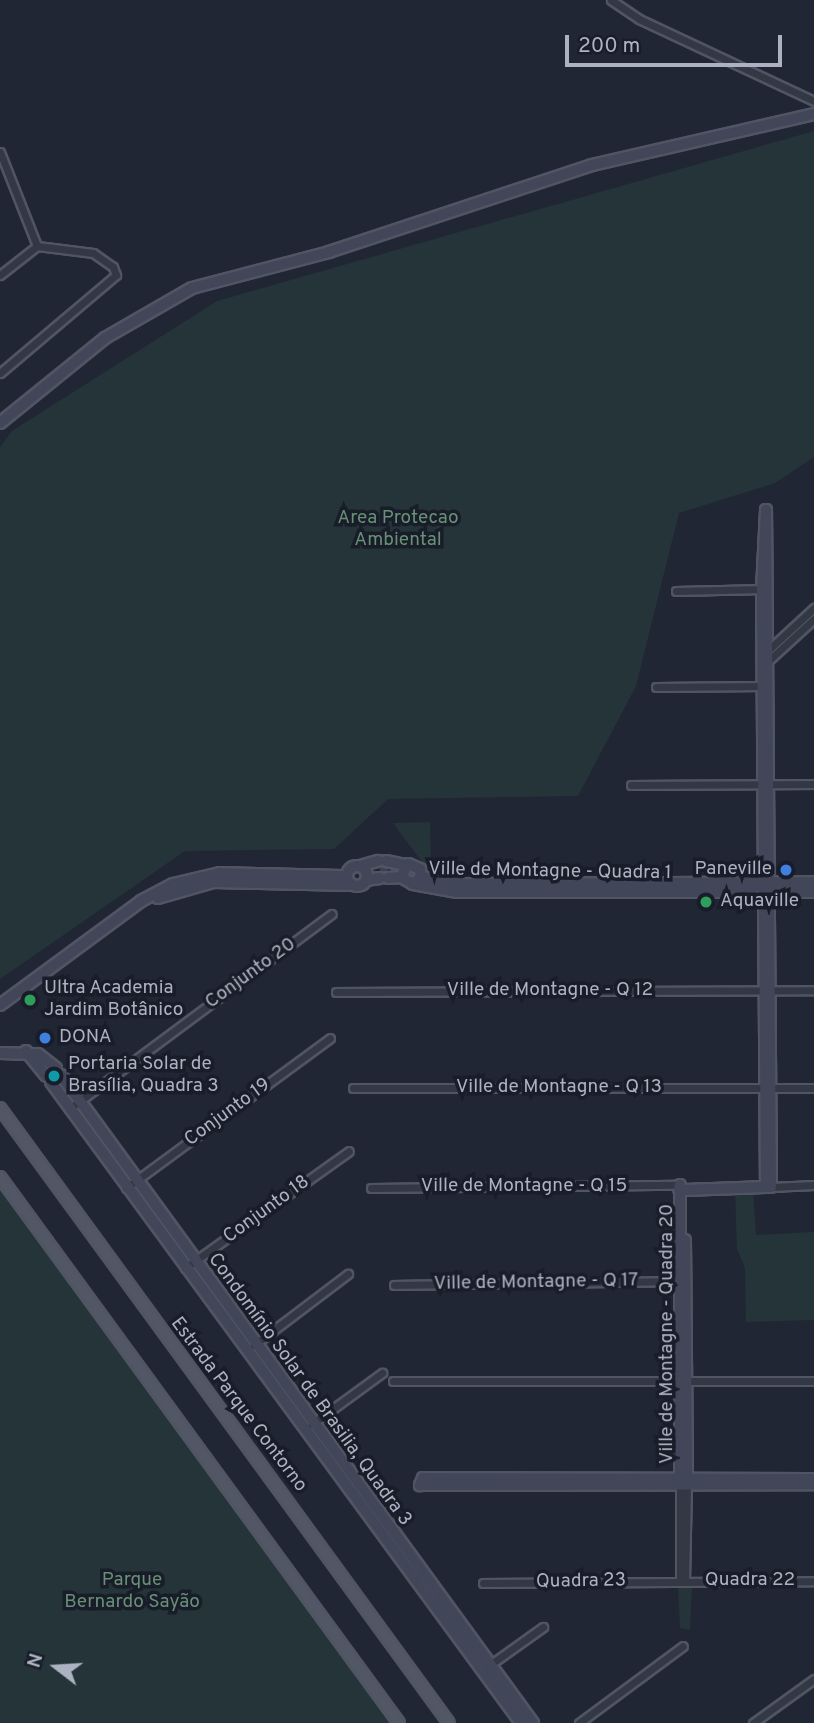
<!DOCTYPE html>
<html>
<head>
<meta charset="utf-8">
<style>
  body { margin:0 }
  #map { position:relative; width:814px; height:1723px; overflow:hidden; background:#202634; font-family:Overpass,sans-serif }
  div>[style] { position:absolute }
  [style*='--x'] { left:calc(var(--x)*1px); top:calc(var(--y)*1px); width:calc(var(--w)*1px); rotate:calc(var(--a)*1deg) }
  .green>* { inset:0; background:#253438 }
  .secondary-tunnel>* { height:10px; margin-top:-5px; transform-origin:0; background:repeating-linear-gradient(90deg,#3c4250 0 10px,transparent 0 15px) }
  .roads { filter:drop-shadow(2px 0 #515563) drop-shadow(-2px 0 #515563) drop-shadow(0 2px #515563) drop-shadow(0 -2px #515563) }
  .street>* { height:7px; margin:-3.5px; padding:0 3.5px; transform-origin:3.5px; border-radius:3.5px; background:#333845 }
  .secondary>* { height:10px; margin:-5px; padding:0 5px; transform-origin:5px; border-radius:5px; background:#414758 }
  .secondary>.ring { margin:-5px; padding:0; box-sizing:content-box; background:none; border:10px solid #414758; border-radius:50% }
  .primary>* { height:10px; margin:-5px; padding:0 5px; transform-origin:5px; border-radius:5px; background:#515765 }
  .dots>* { width:19px; height:19px; translate:-50% -50%; box-sizing:border-box; border:4px solid #191d29; border-radius:50% }
  span { translate:-50% -50%; white-space:nowrap; text-align:center; line-height:1.15; -webkit-text-stroke:7px #191d29; paint-order:stroke }
  .park-label { font-size:19px; color:#679076 }
  .poi-label { font-size:19px; color:#adb2c2 }
  .right { translate:-100% -50%; text-align:right }
  .left { translate:0 -50%; text-align:left }
  .street-label { font-size:19px; color:#adb2c2 }
  .north { position:absolute; left:21px; top:1632px; width:70px; height:70px; -webkit-text-stroke:5px #191d29; paint-order:stroke; rotate:287deg; font-size:19px; font-weight:700; line-height:28px; text-align:center; color:#adb2c2 }
  .north::after { content:''; display:block; margin:auto; width:24px; height:32px; background:#adb2c2; clip-path:polygon(50% 0,100% 100%,50% 72%,0 100%) }
  .scale { position:absolute; left:565px; top:35px; width:217px; height:32px; box-sizing:border-box; border:4px solid #adb2c2; border-top:0; padding-left:9px; font-size:21px; line-height:24px; white-space:nowrap; color:#adb2c2; -webkit-text-stroke:5px #191d29; paint-order:stroke }
</style>
</head>
<body>
<div id="map">
  <div class="green">
    <div style="clip-path:polygon(814px 131px,814px 457px,775px 483px,679px 513px,636px 686px,578px 796px,388px 799px,334px 849px,185px 851px,0 979px,0 447px,12px 431px,217px 301px)"></div>
    <div style="clip-path:polygon(430px 822px,431px 874px,393px 823px)"></div>
    <div style="clip-path:polygon(0 1183px,158px 1404px,390px 1723px,0 1723px)"></div>
    <div style="clip-path:polygon(753px 1189px,756px 1235px,814px 1232px,814px 1320px,746px 1322px,745px 1268px,737px 1249px,735px 1190px)"></div>
    <div style="clip-path:polygon(692px 1587px,690px 1630px,680px 1628px,678px 1588px)"></div>
  </div>
  <div class="secondary-tunnel">
    <div style="--x:380;--y:873;--w:8;--a:-7"></div>
  </div>
  <div class="roads">
    <div class="street">
      <div style="--x:611;--y:0;--w:34;--a:34"></div>
      <div style="--x:639;--y:19;--w:193;--a:25.1"></div>
      <div style="--x:0;--y:152;--w:101;--a:68.5"></div>
      <div style="--x:0;--y:275;--w:47;--a:-38.1"></div>
      <div style="--x:0;--y:373;--w:152;--a:-40.2"></div>
      <div style="--x:116;--y:275;--w:9;--a:-111"></div>
      <div style="--x:113;--y:267;--w:24;--a:-145"></div>
      <div style="--x:93;--y:253;--w:56;--a:-172.9"></div>
      <div style="--x:676;--y:591;--w:89;--a:-1.3"></div>
      <div style="--x:765;--y:653;--w:67;--a:-42.6"></div>
      <div style="--x:767;--y:662;--w:64;--a:-42.5"></div>
      <div style="--x:656;--y:687;--w:109;--a:-0.5"></div>
      <div style="--x:631;--y:785;--w:183;--a:-0.3"></div>
      <div style="--x:336;--y:992;--w:478;--a:-0.2"></div>
      <div style="--x:353;--y:1088;--w:461;--a:0"></div>
      <div style="--x:69;--y:1109;--w:327;--a:-36.6"></div>
      <div style="--x:771;--y:1187;--w:43;--a:-2.7"></div>
      <div style="--x:126;--y:1188;--w:253;--a:-36.3"></div>
      <div style="--x:371;--y:1188;--w:308;--a:-0.6"></div>
      <div style="--x:185;--y:1268;--w:201;--a:-35.5"></div>
      <div style="--x:394;--y:1285;--w:290;--a:-0.8"></div>
      <div style="--x:254;--y:1345;--w:118;--a:-37.1"></div>
      <div style="--x:393;--y:1381;--w:421;--a:0"></div>
      <div style="--x:312;--y:1424;--w:87;--a:-36.1"></div>
      <div style="--x:680;--y:1485;--w:96;--a:90"></div>
      <div style="--x:685;--y:1581;--w:96;--a:-88.8"></div>
      <div style="--x:483;--y:1583;--w:331;--a:-0.3"></div>
      <div style="--x:487;--y:1667;--w:69;--a:-35.5"></div>
      <div style="--x:579;--y:1723;--w:129;--a:-36.5"></div>
      <div style="--x:753;--y:1723;--w:75;--a:-35.8"></div>
    </div>
    <div class="secondary">
      <div style="--x:0;--y:423;--w:135;--a:-39"></div>
      <div style="--x:105;--y:338;--w:100;--a:-29.9"></div>
      <div style="--x:192;--y:288;--w:142;--a:-14.7"></div>
      <div style="--x:329;--y:252;--w:277;--a:-18.3"></div>
      <div style="--x:592;--y:165;--w:228;--a:-12.9"></div>
      <div style="--x:386;--y:861;--w:19;--a:12"></div>
      <div class="ring" style="left:347px;top:866px;width:10px;height:10px"></div>
      <div style="--x:360;--y:866;--w:19;--a:-16"></div>
      <div style="--x:421;--y:877;--w:44;--a:9.2"></div>
      <div style="--x:464;--y:884;--w:350;--a:-0.3"></div>
      <div style="--x:388;--y:878;--w:13;--a:-4"></div>
      <div style="--x:401;--y:877;--w:14;--a:30"></div>
      <div style="--x:413;--y:884;--w:11;--a:-41"></div>
      <div style="--x:421;--y:877;--w:8;--a:-97"></div>
      <div style="--x:420;--y:869;--w:13;--a:-157"></div>
      <div style="--x:408;--y:864;--w:15;--a:118"></div>
      <div style="--x:366;--y:880;--w:14;--a:-8"></div>
      <div style="--x:413;--y:884;--w:45;--a:10.3"></div>
      <div style="--x:457;--y:892;--w:357;--a:0"></div>
      <div style="--x:158;--y:898;--w:57;--a:-16.2"></div>
      <div style="--x:213;--y:882;--w:139;--a:1.2"></div>
      <div style="--x:0;--y:1005;--w:175;--a:-36.4"></div>
      <div style="--x:141;--y:901;--w:36;--a:-28"></div>
      <div style="--x:173;--y:884;--w:48;--a:-13.2"></div>
      <div style="--x:220;--y:873;--w:127;--a:1.4"></div>
      <div style="--x:26;--y:1051;--w:32;--a:51"></div>
      <div style="--x:0;--y:1053;--w:38;--a:2"></div>
      <div style="--x:38;--y:1054;--w:23;--a:38"></div>
      <div style="--x:61;--y:1075;--w:802;--a:53.93"></div>
      <div style="--x:51;--y:1082;--w:795;--a:53.75"></div>
      <div style="--x:679;--y:1189;--w:6;--a:9"></div>
      <div style="--x:685;--y:1190;--w:81;--a:-2.1"></div>
      <div style="--x:766;--y:1187;--w:5;--a:0"></div>
      <div style="--x:771;--y:1187;--w:677;--a:-90.42"></div>
      <div style="--x:766;--y:510;--w:79;--a:92.9"></div>
      <div style="--x:762;--y:589;--w:598;--a:89.62"></div>
      <div style="--x:685;--y:1240;--w:244;--a:89.5"></div>
      <div style="--x:814;--y:1479;--w:391;--a:-179.9"></div>
      <div style="--x:423;--y:1478;--w:8;--a:113"></div>
      <div style="--x:420;--y:1485;--w:394;--a:-0.1"></div>
      <div style="--x:680;--y:1484;--w:299;--a:-90"></div>
    </div>
    <div class="primary">
      <div style="--x:0;--y:1108;--w:761;--a:53.87"></div>
      <div style="--x:0;--y:1177;--w:676;--a:53.84"></div>
    </div>
  </div>
  <div class="dots">
    <div style="left:786px;top:870px;background:#3f7fe0"></div>
    <div style="left:706px;top:902px;background:#2e9e5b"></div>
    <div style="left:30px;top:1000px;background:#2e9e5b"></div>
    <div style="left:45px;top:1038px;background:#3f7fe0"></div>
    <div style="left:54px;top:1076px;background:#0f9aa8"></div>
  </div>
  <div class="park-label">
    <span style="left:398px;top:530px">Area Protecao<br>Ambiental</span>
    <span style="left:132px;top:1592px">Parque<br>Bernardo Sayão</span>
  </div>
  <div class="poi-label">
    <span class="right" style="left:772px;top:870px">Paneville</span>
    <span class="left" style="left:720px;top:902px">Aquaville</span>
    <span class="left" style="left:44px;top:1000px">Ultra Academia<br>Jardim Botânico</span>
    <span class="left" style="left:59px;top:1038px">DONA</span>
    <span class="left" style="left:68px;top:1076px">Portaria Solar de<br>Brasília, Quadra 3</span>
  </div>
  <div class="street-label">
    <span style="left:550px;top:872px;rotate:1deg">Ville de Montagne - Quadra 1</span>
    <span style="left:251px;top:974px;rotate:-36deg">Conjunto 20</span>
    <span style="left:550px;top:991px">Ville de Montagne - Q 12</span>
    <span style="left:559px;top:1088px">Ville de Montagne - Q 13</span>
    <span style="left:228px;top:1113px;rotate:-36deg">Conjunto 19</span>
    <span style="left:524px;top:1187px">Ville de Montagne - Q 15</span>
    <span style="left:267px;top:1210px;rotate:-36deg">Conjunto 18</span>
    <span style="left:536px;top:1283px;rotate:-1deg">Ville de Montagne - Q 17</span>
    <span style="left:668px;top:1334px;rotate:-90deg">Ville de Montagne - Quadra 20</span>
    <span style="left:309px;top:1390px;rotate:54deg">Condomínio Solar de Brasilia, Quadra 3</span>
    <span style="left:238px;top:1405px;rotate:53deg">Estrada Parque Contorno</span>
    <span style="left:750px;top:1581px">Quadra 22</span>
    <span style="left:581px;top:1582px;rotate:-1deg">Quadra 23</span>
  </div>
  <div class="north">N</div>
  <div class="scale">200 m</div>
</div>
</body>
</html>
